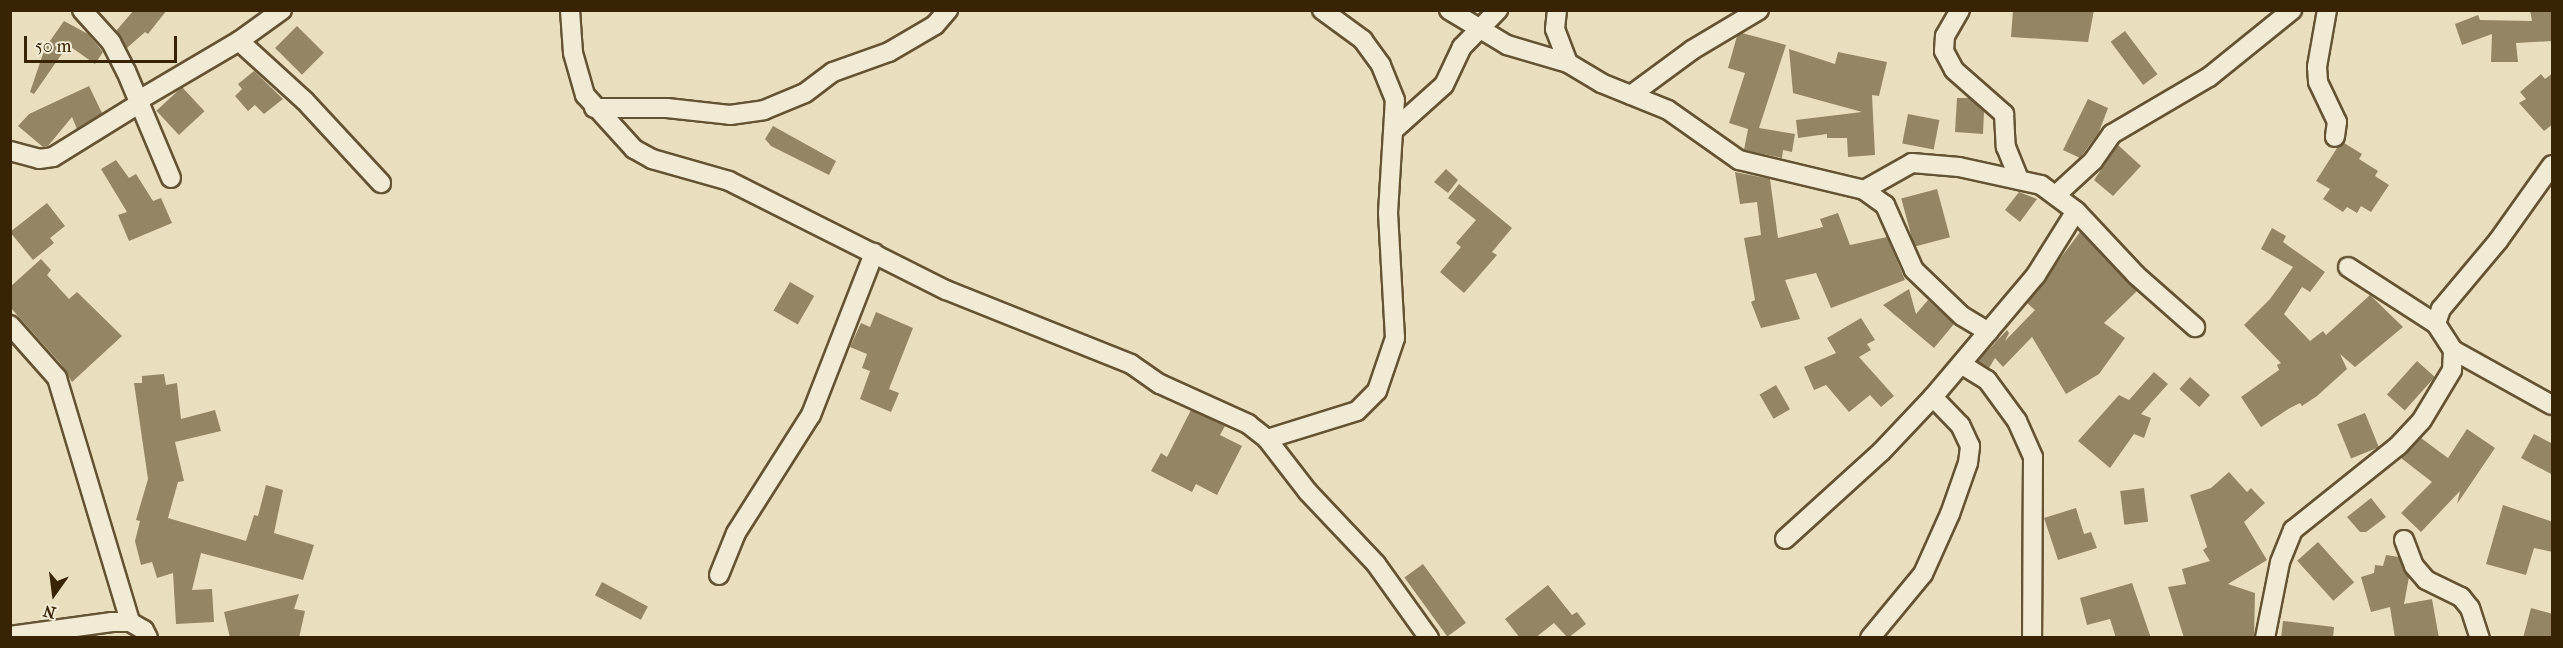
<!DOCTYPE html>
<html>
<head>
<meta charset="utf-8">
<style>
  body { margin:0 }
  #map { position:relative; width:2563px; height:648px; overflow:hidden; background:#e9dfbe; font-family:"IM FELL French Canon",serif }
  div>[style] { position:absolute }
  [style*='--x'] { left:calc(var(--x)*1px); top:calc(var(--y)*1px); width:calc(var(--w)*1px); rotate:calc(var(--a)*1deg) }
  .building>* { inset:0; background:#948565; transform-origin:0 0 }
  .roads { filter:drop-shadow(2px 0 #645333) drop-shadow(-2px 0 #645333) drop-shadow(0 2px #645333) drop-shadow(0 -2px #645333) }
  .minor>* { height:18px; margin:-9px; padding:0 9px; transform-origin:9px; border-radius:9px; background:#f1ead5 }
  span { translate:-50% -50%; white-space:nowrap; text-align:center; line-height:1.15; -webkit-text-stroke:5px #f1ead5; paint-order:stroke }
  .frame { position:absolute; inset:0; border:12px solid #382405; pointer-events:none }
  .north { position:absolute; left:24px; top:564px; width:60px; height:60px; -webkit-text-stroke:4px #f1ead5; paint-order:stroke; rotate:194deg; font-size:16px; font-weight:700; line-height:24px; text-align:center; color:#382405 }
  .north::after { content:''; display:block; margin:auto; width:21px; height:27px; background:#382405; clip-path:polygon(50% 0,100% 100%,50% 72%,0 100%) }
  .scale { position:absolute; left:24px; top:36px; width:153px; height:27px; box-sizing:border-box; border:3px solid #382405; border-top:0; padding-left:8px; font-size:18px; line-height:21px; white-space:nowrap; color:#382405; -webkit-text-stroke:4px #f1ead5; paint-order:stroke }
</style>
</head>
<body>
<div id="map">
  <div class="building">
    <div style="clip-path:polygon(134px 10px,167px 10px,148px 34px,145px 32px,127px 48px,116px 31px)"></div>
    <div style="clip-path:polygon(2013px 10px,2094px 10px,2088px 42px,2011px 37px)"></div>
    <div style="clip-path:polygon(2530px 10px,2553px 10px,2553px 41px,2516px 43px,2518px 62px,2491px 62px,2492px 34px,2462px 45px,2455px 24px,2478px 15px,2480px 20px,2532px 21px)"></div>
    <div style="clip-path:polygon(64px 21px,88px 34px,103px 52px,95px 64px,68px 45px,34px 94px,30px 92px,45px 48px)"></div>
    <div style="left:297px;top:26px;width:38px;height:31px;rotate:45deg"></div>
    <div style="left:2125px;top:31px;width:54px;height:18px;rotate:53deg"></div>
    <div style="clip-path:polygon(1742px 33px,1786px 45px,1759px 128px,1795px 134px,1792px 152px,1783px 150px,1782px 158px,1744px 150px,1748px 129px,1729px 123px,1745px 73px,1728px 68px,1737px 36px)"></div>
    <div style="clip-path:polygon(1789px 49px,1835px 64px,1838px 52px,1887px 62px,1879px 96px,1872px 95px,1875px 155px,1848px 157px,1847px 138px,1827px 138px,1827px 134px,1798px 138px,1796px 120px,1862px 112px,1793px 93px)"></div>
    <div style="clip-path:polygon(254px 71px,283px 99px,264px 114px,255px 105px,248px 111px,235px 96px,242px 89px,238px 84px)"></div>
    <div style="clip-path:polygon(2553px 73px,2553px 124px,2544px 131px,2519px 103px,2526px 99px,2520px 92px,2541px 74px,2545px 79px)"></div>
    <div style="clip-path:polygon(89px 86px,102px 113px,77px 129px,72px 117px,48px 146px,43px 147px,18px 126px,29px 114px)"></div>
    <div style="left:182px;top:87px;width:33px;height:35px;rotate:47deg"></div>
    <div style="clip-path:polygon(1957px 98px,1969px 98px,1984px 111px,1983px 134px,1955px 132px)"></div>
    <div style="clip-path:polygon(2088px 99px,2108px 108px,2099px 132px,2080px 158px,2063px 150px)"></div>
    <div style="left:1908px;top:114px;width:32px;height:30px;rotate:11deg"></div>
    <div style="clip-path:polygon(773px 126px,836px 161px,829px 175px,771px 146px,765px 139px)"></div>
    <div style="clip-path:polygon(2344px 143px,2362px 154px,2359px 159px,2378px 171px,2375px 176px,2389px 185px,2371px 212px,2361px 206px,2357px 213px,2347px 207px,2343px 212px,2323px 199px,2330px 189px,2316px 181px,2337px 148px)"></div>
    <div style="clip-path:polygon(2118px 145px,2141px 166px,2113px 196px,2094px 180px)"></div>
    <div style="clip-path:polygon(116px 160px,129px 178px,136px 174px,153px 201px,161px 198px,172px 223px,129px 241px,118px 215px,127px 212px,101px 169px)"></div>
    <div style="clip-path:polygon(1446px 169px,1458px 180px,1448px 193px,1434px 182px)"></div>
    <div style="clip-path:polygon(1735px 172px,1770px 179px,1778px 238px,1823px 227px,1820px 219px,1838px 213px,1850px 245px,1887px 237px,1905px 280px,1831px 308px,1816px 273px,1785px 280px,1800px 319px,1761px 328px,1751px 302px,1755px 300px,1744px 238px,1761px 235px,1757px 202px,1740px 204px)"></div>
    <div style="clip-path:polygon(1459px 184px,1512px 228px,1492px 252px,1497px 255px,1464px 293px,1440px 272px,1461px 247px,1456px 243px,1476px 220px,1448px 198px)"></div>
    <div style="left:1937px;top:189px;width:50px;height:37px;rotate:75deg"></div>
    <div style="clip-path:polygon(2019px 192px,2037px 199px,2020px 222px,2005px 210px)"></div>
    <div style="clip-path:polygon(47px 203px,65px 226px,50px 238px,54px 243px,33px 260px,10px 232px)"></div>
    <div style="clip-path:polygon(2272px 228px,2286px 236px,2283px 242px,2325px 272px,2310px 292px,2302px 287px,2284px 314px,2310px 341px,2323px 331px,2326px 335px,2370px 295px,2403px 327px,2355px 367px,2340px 354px,2347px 369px,2317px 396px,2302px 406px,2300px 403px,2290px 408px,2261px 427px,2241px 397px,2279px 370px,2277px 365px,2281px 363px,2244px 325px,2270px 299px,2293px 267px,2261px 249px)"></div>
    <div style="clip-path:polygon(2080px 232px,2137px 291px,2104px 323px,2125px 338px,2099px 374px,2066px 394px,2032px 337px,2003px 367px,1995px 358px,1989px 368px,1978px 361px,2007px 330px,2009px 333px,2005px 341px,2035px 310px,2027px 303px)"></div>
    <div style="clip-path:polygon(41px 259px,51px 270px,47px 275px,69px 299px,77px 292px,122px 336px,72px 382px,61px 364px,10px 307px,10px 287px)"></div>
    <div style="left:790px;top:282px;width:28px;height:33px;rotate:30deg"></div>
    <div style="clip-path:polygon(1909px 289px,1916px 314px,1928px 300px,1954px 324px,1934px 348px,1883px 305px)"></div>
    <div style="clip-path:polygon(876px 312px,913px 328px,889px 389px,899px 393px,891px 412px,860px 399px,870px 371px,862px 368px,867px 354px,850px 347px,861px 323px,870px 327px)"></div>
    <div style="clip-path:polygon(1861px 318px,1875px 340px,1867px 344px,1871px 350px,1859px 357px,1894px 396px,1881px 407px,1870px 395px,1849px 412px,1826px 385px,1814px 390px,1804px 367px,1836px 353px,1827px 338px)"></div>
    <div style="left:2417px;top:361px;width:24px;height:45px;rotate:42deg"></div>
    <div style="clip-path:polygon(2154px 372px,2168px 384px,2141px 414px,2151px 418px,2144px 438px,2134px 434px,2110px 468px,2078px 441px,2119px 395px,2129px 400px)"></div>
    <div style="clip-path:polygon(164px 374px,166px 385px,177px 383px,181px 419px,215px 410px,221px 431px,175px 442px,184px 481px,178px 482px,168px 518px,246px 541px,254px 515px,258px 516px,266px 485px,283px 490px,274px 533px,314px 545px,303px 580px,201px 553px,192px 590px,212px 589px,214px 622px,176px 624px,173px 573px,157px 578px,152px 562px,141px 565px,135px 541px,140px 521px,136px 520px,148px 479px,134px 383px,142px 383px,142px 376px)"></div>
    <div style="left:2190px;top:377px;width:27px;height:16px;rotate:42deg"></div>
    <div style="left:1776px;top:385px;width:28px;height:19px;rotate:60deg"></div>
    <div style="clip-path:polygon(1191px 410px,1225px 426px,1220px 435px,1242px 446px,1217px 495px,1196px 484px,1192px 492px,1151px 471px,1161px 453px,1167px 457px)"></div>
    <div style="left:2365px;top:413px;width:37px;height:30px;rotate:68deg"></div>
    <div style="clip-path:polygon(2467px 429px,2495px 448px,2457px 504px,2460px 491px,2421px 532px,2401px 513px,2432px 482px,2401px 458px,2421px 438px,2448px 458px)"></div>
    <div style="clip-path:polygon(2534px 434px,2553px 444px,2553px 475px,2521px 458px)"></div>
    <div style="clip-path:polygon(2229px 472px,2247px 492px,2251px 488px,2265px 503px,2244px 522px,2267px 560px,2228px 584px,2255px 593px,2254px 638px,2184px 638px,2168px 587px,2186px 584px,2182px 569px,2210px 561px,2203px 550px,2207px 547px,2190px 495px,2211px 488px)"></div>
    <div style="left:2144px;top:488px;width:34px;height:24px;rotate:83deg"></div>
    <div style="clip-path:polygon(2371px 498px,2386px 517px,2366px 532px,2360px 532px,2347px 517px)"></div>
    <div style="clip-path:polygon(2503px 505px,2553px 522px,2553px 552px,2534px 548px,2526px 575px,2486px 564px)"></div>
    <div style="clip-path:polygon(2076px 508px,2084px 534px,2091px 532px,2097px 548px,2058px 560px,2044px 518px)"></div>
    <div style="left:2318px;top:542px;width:54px;height:28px;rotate:48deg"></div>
    <div style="clip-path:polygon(2386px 555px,2399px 557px,2409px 577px,2404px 604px,2432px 599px,2439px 638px,2395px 638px,2390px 607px,2371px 612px,2361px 577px,2374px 573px,2375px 565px,2383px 566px)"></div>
    <div style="left:1423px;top:564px;width:73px;height:23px;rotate:54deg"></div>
    <div style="left:602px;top:582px;width:52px;height:15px;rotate:28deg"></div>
    <div style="clip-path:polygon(2132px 583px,2151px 638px,2116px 638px,2110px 619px,2087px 625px,2080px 598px)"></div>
    <div style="clip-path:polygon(1548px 585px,1572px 615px,1577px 612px,1586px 624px,1568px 638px,1554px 623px,1535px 638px,1520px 638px,1505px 619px)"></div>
    <div style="clip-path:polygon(299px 594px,294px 609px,305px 611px,299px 638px,230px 638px,224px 612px)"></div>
    <div style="clip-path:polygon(2531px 608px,2553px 614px,2553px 638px,2523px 638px)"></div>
    <div style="clip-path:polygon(2283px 621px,2334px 627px,2333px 638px,2281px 638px)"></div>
  </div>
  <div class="roads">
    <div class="minor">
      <div style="--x:82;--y:10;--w:43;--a:47.8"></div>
      <div style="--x:111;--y:42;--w:33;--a:63"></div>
      <div style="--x:126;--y:71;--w:116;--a:67.2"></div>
      <div style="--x:570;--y:10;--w:43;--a:86"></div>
      <div style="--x:573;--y:53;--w:44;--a:74.1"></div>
      <div style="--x:585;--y:95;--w:73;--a:47.8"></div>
      <div style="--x:634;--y:149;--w:21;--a:29"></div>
      <div style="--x:652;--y:159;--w:80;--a:15.9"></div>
      <div style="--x:729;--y:181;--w:243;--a:26.7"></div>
      <div style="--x:946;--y:290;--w:199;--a:21.8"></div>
      <div style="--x:1131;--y:364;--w:35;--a:35"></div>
      <div style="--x:1160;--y:384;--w:97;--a:24.4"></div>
      <div style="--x:1248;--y:424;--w:24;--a:38"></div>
      <div style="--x:1267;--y:439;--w:67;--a:52.3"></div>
      <div style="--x:1308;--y:492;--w:99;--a:46.6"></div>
      <div style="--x:1376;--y:564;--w:91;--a:54.4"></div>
      <div style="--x:1449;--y:10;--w:68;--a:31.1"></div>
      <div style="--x:1507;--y:45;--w:64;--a:16.4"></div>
      <div style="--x:1568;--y:63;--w:39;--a:31"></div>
      <div style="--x:1601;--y:83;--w:72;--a:21.9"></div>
      <div style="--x:1668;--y:110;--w:87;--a:35.2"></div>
      <div style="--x:1739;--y:160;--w:129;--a:13.5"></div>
      <div style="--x:1864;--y:190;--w:26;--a:36"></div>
      <div style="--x:1885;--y:205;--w:71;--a:66"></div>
      <div style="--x:1914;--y:270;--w:66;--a:43.8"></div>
      <div style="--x:1962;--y:316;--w:31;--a:31"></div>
      <div style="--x:1557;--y:10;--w:19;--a:96"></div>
      <div style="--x:1555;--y:29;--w:36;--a:69"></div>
      <div style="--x:1960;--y:10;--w:30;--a:120"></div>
      <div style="--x:1945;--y:36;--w:15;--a:94"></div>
      <div style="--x:1944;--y:51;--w:21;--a:62"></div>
      <div style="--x:1954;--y:70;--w:67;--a:41.3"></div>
      <div style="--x:2004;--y:114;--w:33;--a:87"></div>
      <div style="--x:2006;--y:147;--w:35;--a:68"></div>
      <div style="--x:2327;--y:10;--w:58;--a:100"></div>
      <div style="--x:2317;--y:67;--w:15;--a:86"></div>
      <div style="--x:2318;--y:82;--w:44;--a:64.6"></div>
      <div style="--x:2337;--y:122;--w:15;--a:98"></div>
      <div style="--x:239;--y:41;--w:89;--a:42.3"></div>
      <div style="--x:305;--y:101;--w:112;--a:47.2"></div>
      <div style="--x:1631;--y:95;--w:76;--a:-36.4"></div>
      <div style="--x:1692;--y:50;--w:78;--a:-30.8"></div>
      <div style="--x:139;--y:100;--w:116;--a:-30.5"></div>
      <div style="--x:239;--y:41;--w:53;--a:-35.8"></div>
      <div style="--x:594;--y:108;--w:73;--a:0"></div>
      <div style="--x:667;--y:108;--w:63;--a:6.3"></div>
      <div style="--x:730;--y:115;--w:34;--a:-8"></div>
      <div style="--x:764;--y:110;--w:44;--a:-22.5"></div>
      <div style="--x:805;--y:93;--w:35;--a:-37"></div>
      <div style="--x:833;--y:72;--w:59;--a:-19.7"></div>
      <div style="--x:889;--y:52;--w:53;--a:-30.4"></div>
      <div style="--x:935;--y:25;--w:20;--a:-49"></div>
      <div style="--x:1396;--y:128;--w:64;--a:-41.9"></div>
      <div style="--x:1444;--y:85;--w:42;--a:-64.7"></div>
      <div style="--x:1462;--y:47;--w:52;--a:-45.8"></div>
      <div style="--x:10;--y:151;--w:30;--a:15"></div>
      <div style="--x:39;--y:159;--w:14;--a:-8"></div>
      <div style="--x:53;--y:157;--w:102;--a:-31.8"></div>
      <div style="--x:1864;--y:190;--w:55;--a:-29.4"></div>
      <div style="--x:1912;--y:163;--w:47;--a:4.9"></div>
      <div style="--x:1959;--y:167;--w:84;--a:12.4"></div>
      <div style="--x:2041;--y:185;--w:44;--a:36.6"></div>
      <div style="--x:2076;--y:211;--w:88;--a:46.8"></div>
      <div style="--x:2136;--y:275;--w:79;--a:41.4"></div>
      <div style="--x:2057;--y:194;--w:49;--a:-42.5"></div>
      <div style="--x:2093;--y:161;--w:33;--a:-55"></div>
      <div style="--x:2112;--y:134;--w:113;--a:-30.4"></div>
      <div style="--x:2209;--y:77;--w:107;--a:-38.9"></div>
      <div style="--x:2348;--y:267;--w:105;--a:32.9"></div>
      <div style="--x:10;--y:325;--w:71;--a:48.4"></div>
      <div style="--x:57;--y:378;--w:255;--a:73.3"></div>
      <div style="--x:2453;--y:350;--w:113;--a:29.1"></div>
      <div style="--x:1961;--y:364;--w:31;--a:32"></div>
      <div style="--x:1987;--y:380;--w:51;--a:53.8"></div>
      <div style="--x:2017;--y:421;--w:39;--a:66"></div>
      <div style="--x:2033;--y:457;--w:181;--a:90.3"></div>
      <div style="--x:1267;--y:439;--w:94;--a:-17.3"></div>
      <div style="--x:1357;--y:411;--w:28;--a:-45"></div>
      <div style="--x:1377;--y:391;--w:56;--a:-71.2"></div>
      <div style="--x:1395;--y:338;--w:125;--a:-93.2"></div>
      <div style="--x:1388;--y:213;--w:113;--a:-86.5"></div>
      <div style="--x:1395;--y:100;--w:38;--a:-112"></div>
      <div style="--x:1381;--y:65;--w:31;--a:-126"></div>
      <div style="--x:1363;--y:40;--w:51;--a:-143.8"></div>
      <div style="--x:1785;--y:539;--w:130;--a:-42.2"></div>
      <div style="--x:1881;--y:452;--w:76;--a:-46.6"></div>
      <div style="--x:1933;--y:397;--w:160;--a:-49.8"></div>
      <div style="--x:2036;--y:275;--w:75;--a:-58"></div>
      <div style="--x:2404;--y:540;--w:28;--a:69"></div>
      <div style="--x:2414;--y:566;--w:18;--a:49"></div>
      <div style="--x:2426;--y:580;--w:39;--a:26"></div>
      <div style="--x:2461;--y:597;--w:14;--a:51"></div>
      <div style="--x:2470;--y:608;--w:32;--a:72"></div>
      <div style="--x:719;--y:575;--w:45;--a:-68"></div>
      <div style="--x:736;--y:533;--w:140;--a:-57.6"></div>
      <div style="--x:811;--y:415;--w:174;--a:-68.7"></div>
      <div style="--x:10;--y:636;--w:103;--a:-7.8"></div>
      <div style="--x:112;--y:622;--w:18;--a:0"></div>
      <div style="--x:130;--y:622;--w:16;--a:30"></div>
      <div style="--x:144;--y:630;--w:9;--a:63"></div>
      <div style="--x:1870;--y:638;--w:83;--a:-50.4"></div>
      <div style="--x:1923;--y:574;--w:66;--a:-65.8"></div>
      <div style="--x:1950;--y:514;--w:54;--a:-70.6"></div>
      <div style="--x:1968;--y:463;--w:17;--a:-83"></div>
      <div style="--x:1970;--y:446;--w:23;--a:-115"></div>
      <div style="--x:1960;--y:425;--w:39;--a:-134"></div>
      <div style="--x:2265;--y:638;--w:77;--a:-78.8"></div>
      <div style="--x:2280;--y:562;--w:35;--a:-68"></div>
      <div style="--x:2293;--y:530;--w:134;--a:-38.7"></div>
      <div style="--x:2398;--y:446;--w:35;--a:-47"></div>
      <div style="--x:2422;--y:420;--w:58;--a:-59"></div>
      <div style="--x:2452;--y:370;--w:20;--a:-87"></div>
      <div style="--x:2453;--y:350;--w:31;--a:-123"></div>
      <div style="--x:2436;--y:324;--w:16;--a:-72"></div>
      <div style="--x:2441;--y:309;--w:89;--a:-50"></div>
      <div style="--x:2498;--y:241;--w:93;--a:-54.6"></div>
    </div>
  </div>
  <div class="frame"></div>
  <div class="north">N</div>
  <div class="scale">50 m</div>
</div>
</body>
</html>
